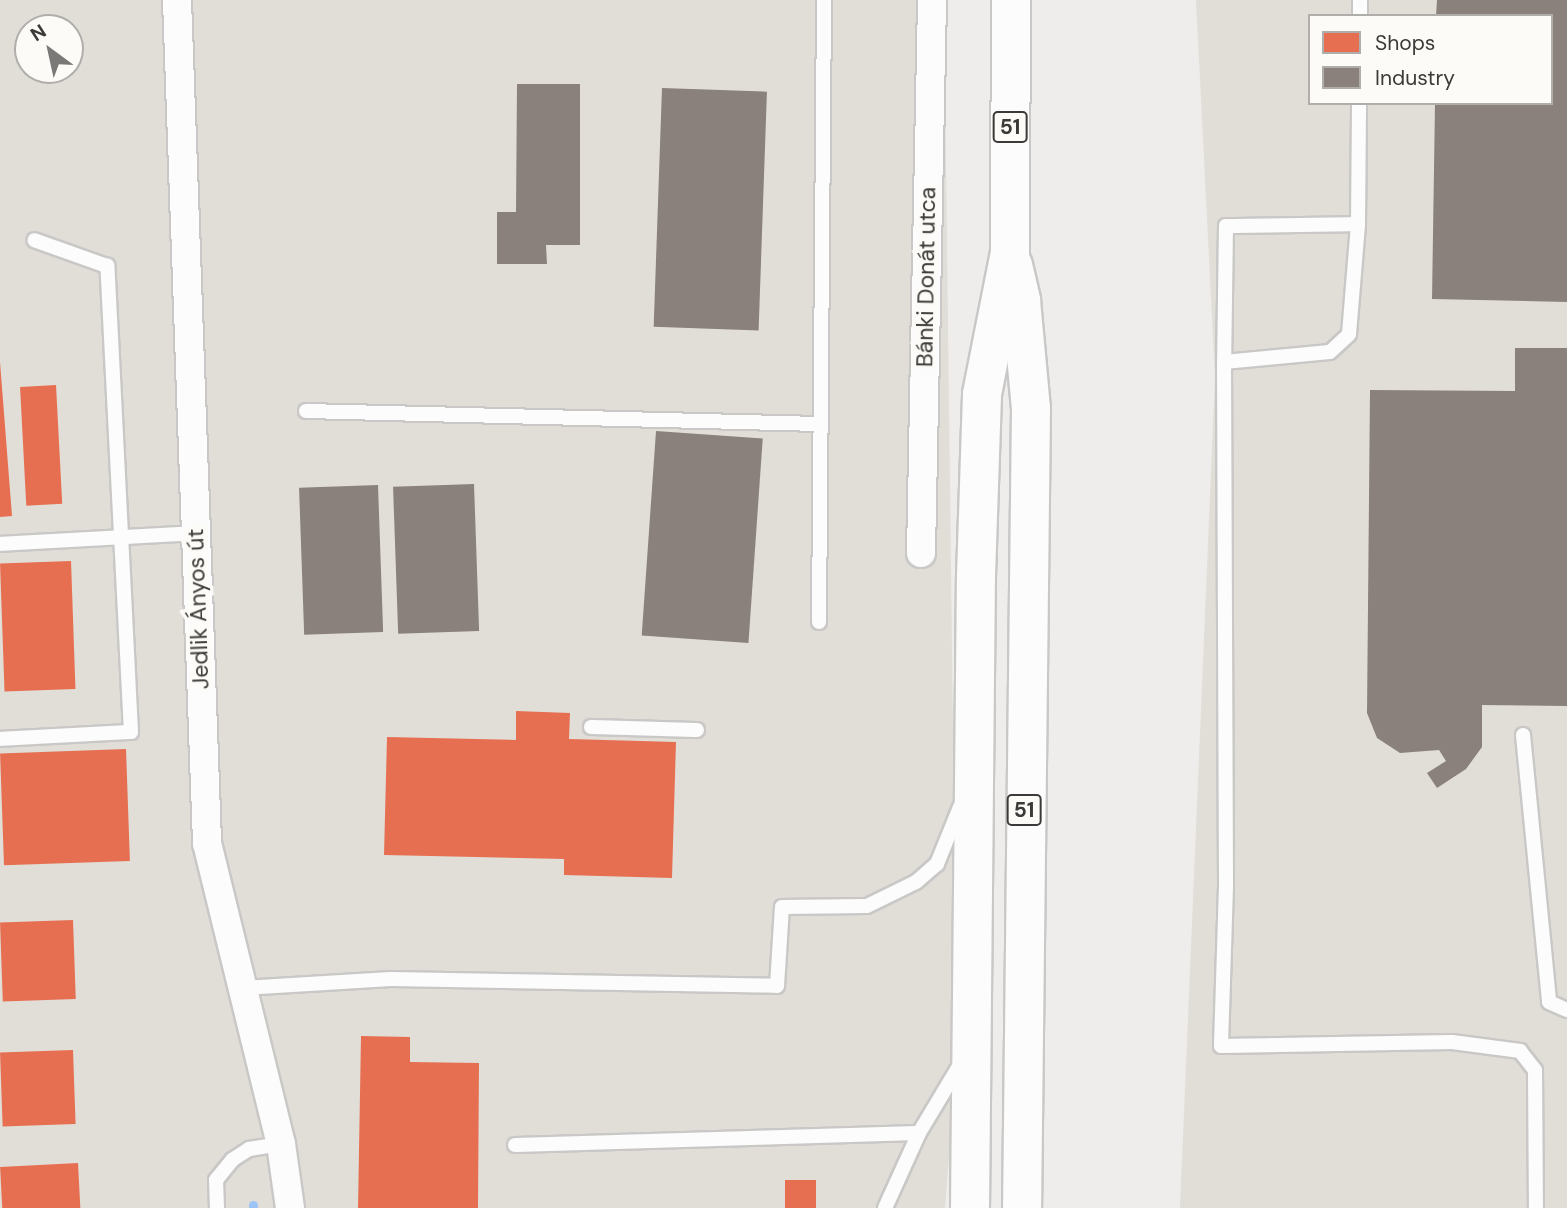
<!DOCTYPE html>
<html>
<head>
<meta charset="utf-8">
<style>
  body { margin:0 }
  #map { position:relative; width:1567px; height:1208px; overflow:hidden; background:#eeedeb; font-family:"DM Sans",sans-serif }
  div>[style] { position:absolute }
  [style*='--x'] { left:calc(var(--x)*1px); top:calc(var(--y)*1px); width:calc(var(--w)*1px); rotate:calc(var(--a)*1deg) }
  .built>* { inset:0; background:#e1ded8 }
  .shops>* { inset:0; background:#e76f51; transform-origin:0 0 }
  .industry>* { inset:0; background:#8a817c; transform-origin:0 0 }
  .stream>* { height:9px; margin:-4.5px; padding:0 4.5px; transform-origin:4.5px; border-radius:4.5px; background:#9dc4f6 }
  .roads { filter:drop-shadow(2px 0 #c9c8c7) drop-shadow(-2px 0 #c9c8c7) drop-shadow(0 2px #c9c8c7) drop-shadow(0 -2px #c9c8c7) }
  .lane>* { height:14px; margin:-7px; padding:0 7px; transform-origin:7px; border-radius:7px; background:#fcfcfc }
  .street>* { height:28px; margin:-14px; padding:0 14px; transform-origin:14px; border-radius:14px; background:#fcfcfc }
  .primary>* { height:38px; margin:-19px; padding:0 19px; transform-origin:19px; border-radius:19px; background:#fcfcfc }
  span { translate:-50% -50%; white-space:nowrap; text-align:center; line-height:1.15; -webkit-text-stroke:7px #fdfbf7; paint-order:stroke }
  .shield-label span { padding:2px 5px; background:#fdfbf7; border:2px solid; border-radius:5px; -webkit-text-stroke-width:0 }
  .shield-label { font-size:21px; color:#3b3a39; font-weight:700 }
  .street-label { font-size:23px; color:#3b3a39 }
  .legend { position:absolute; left:1308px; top:14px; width:245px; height:91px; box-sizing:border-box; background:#fdfbf7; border:2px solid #afaeab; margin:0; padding:9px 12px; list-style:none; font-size:21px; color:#3b3a39 }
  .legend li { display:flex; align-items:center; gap:14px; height:35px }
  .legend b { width:35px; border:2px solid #afaeab }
  .north { position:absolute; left:14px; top:14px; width:70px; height:70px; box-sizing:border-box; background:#fdfbf7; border:2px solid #afaeab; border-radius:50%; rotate:327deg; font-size:19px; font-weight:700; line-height:28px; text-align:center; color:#3b3a39 }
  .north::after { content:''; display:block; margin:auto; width:24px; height:32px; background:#7a7977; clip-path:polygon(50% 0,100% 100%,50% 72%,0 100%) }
</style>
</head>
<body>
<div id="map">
  <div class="built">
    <div style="clip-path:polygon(evenodd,0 0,944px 0,957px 1053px,945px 1208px,0 1208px,0 0,28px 28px,70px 28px,70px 70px,28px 70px,28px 28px)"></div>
    <div style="clip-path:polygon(evenodd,1196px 0,1567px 0,1567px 1208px,1180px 1208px,1215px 377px,1196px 0,1310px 16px,1551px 16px,1551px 103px,1310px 103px,1310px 16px)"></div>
  </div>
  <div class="shops">
    <div style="clip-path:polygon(0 362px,12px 516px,0 517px)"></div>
    <div style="left:56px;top:385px;width:119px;height:36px;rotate:87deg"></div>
    <div style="left:71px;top:561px;width:128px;height:71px;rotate:88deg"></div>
    <div style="clip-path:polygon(516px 711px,570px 713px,569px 739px,676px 742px,672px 878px,564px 875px,564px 859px,384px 855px,387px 737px,516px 740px)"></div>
    <div style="left:126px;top:749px;width:112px;height:126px;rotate:88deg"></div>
    <div style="left:73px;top:920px;width:79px;height:73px;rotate:88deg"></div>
    <div style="clip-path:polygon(361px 1036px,410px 1037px,410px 1062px,479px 1063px,478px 1208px,358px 1208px)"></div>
    <div style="left:73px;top:1050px;width:74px;height:73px;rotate:88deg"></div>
    <div style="left:78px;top:1163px;width:45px;height:78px;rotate:87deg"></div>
    <div style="left:785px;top:1180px;width:31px;height:28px"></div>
  </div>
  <div class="industry">
    <div style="clip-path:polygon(1437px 0,1567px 0,1567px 302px,1432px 299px,1435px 103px,1551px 103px,1551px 16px,1436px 16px)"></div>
    <div style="clip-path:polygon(517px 84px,580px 84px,580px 245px,546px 245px,547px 264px,497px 264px,497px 212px,516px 212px)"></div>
    <div style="left:662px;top:88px;width:105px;height:239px;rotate:2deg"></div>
    <div style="clip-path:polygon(1515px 348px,1567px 348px,1567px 706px,1482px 705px,1482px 747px,1466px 769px,1437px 788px,1427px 773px,1446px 761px,1439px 750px,1400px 753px,1377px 738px,1367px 713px,1370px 390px,1515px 391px)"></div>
    <div style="left:656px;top:431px;width:107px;height:205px;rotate:4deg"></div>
    <div style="left:474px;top:484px;width:147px;height:81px;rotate:88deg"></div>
    <div style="left:378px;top:485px;width:147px;height:79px;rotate:88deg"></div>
  </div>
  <div class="stream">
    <div style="--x:253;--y:1205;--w:3;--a:90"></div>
  </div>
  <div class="roads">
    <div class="lane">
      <div style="--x:1360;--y:0;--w:16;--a:90"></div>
      <div style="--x:1358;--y:224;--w:132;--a:179.1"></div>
      <div style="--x:1226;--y:226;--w:136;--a:90.8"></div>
      <div style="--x:1224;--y:362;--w:106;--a:-5.4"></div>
      <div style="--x:1330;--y:352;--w:26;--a:-43"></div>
      <div style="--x:1349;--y:334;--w:110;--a:-85.3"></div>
      <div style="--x:1358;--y:224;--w:121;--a:-89.5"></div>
      <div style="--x:1224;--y:362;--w:524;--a:89.78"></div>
      <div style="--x:1226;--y:886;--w:160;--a:91.8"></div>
      <div style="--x:1221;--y:1046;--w:231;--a:-1"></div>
      <div style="--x:1452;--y:1042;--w:69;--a:7.5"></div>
      <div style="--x:1520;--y:1051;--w:24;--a:52"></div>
      <div style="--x:1535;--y:1070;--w:138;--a:89.6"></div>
      <div style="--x:306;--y:411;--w:515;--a:1.45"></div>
      <div style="--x:0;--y:544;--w:195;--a:-3.2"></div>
      <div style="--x:819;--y:622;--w:622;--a:-89.54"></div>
      <div style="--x:591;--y:727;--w:106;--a:1.6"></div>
      <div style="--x:1523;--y:735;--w:268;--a:84.4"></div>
      <div style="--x:1549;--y:1002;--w:20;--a:24"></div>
      <div style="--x:0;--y:739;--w:131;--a:-3.1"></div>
      <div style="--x:131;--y:732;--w:467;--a:-92.9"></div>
      <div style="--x:107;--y:266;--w:77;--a:-160.4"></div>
      <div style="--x:243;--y:988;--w:148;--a:-3.5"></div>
      <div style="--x:391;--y:979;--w:386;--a:1"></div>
      <div style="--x:777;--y:986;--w:79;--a:-86.4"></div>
      <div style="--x:782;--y:907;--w:85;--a:-0.7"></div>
      <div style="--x:867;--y:906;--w:55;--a:-26.1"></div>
      <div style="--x:916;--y:882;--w:28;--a:-41"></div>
      <div style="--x:937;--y:864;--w:61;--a:-68"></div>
      <div style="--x:515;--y:1145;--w:404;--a:-1.7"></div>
      <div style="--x:919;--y:1133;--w:82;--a:-59"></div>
      <div style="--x:217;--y:1208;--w:28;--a:-92"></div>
      <div style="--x:216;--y:1180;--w:26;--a:-51"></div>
      <div style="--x:232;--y:1160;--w:20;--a:-33"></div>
      <div style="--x:249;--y:1149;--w:32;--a:-9"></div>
      <div style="--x:885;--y:1208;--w:82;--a:-65.6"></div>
    </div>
    <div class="street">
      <div style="--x:177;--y:0;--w:844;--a:87.96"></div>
      <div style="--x:207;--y:843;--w:310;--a:76.2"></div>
      <div style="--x:281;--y:1144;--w:65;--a:82"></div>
      <div style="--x:921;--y:553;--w:553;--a:-88.86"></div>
    </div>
    <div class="primary">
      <div style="--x:1013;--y:265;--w:37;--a:77"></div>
      <div style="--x:1021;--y:301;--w:107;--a:84.7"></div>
      <div style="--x:1031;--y:408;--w:800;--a:90.64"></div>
      <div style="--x:970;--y:1208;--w:632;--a:-89.46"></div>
      <div style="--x:976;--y:576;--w:182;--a:-88.1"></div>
      <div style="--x:982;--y:394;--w:144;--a:-78.8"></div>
      <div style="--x:1010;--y:253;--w:253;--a:-89.8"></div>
    </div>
  </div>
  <div class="shield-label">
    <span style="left:1010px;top:127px">51</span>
    <span style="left:1024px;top:810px">51</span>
  </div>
  <div class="street-label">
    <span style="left:926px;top:277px;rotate:-89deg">Bánki Donát utca</span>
    <span style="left:198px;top:609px;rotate:-92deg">Jedlik Ányos út</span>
  </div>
  <ul class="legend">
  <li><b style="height:19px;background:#e76f51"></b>Shops</li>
  <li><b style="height:19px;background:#8a817c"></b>Industry</li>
  </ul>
  <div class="north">N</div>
</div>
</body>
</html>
